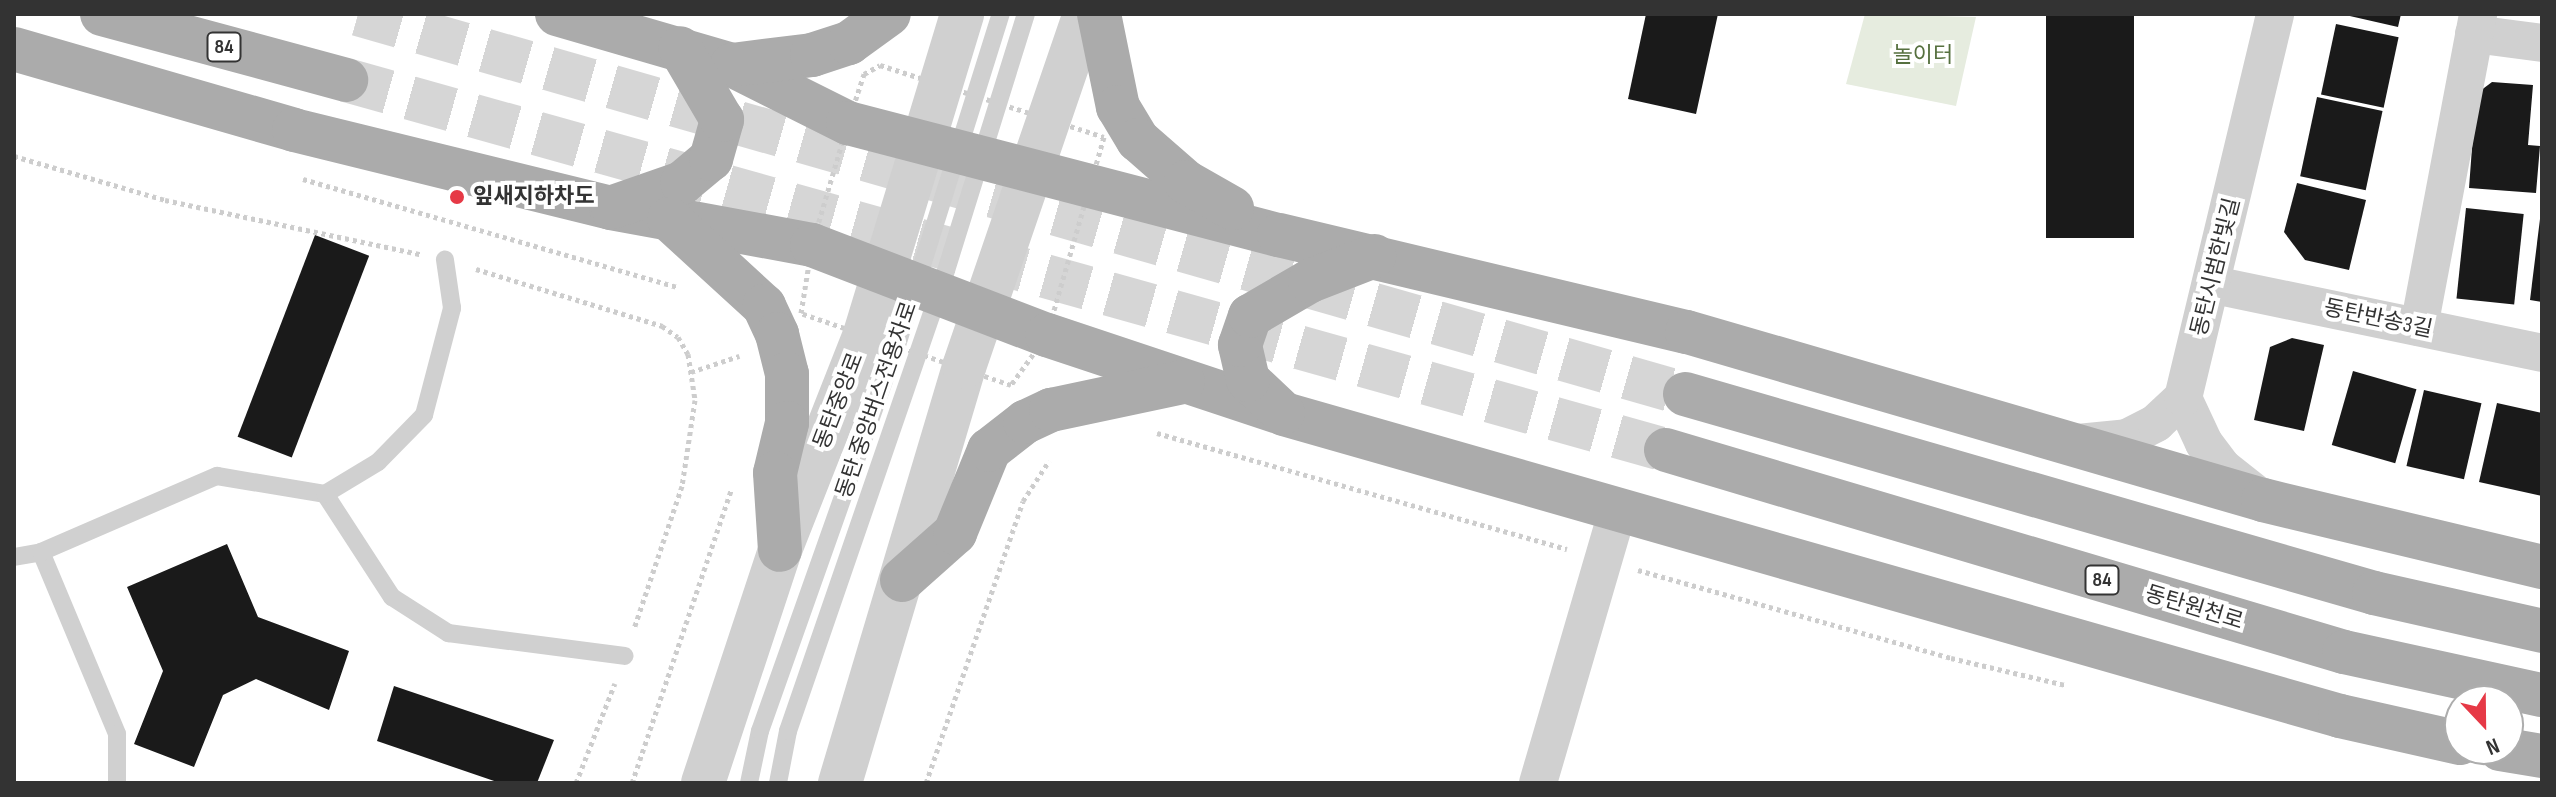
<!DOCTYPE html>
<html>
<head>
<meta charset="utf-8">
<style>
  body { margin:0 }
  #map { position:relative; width:2556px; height:797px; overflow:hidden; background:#fff; font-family:"Sofia Sans Condensed","Noto Sans KR",sans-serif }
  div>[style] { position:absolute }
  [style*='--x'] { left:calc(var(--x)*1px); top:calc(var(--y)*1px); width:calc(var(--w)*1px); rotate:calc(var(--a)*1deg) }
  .green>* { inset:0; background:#e6ecdf }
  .building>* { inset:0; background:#1a1a1a; transform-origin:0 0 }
  .primary-tunnel>* { height:44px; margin-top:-22px; transform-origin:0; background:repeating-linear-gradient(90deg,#d6d6d6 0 44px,transparent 0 66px) }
  .path>* { height:5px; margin-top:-2.5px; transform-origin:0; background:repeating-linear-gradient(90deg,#cdcdcd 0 4px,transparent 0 8px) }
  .service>* { height:18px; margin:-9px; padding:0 9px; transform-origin:9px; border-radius:9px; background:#d0d0d0 }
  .minor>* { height:38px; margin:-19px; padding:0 19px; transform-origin:19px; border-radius:19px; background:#d0d0d0 }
  .tertiary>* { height:44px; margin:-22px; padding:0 22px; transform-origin:22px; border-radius:22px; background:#d0d0d0 }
  .primary>* { height:44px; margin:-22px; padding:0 22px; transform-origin:22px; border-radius:22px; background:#ababab }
  .dots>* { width:22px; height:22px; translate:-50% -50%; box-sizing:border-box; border:4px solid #fff; border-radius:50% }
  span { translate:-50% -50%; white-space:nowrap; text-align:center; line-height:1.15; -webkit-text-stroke:8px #fff; paint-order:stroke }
  .shield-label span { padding:2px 6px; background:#fff; border:2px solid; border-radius:6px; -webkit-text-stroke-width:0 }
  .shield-label { font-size:20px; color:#333; font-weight:700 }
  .park-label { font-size:22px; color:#56703f }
  .poi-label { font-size:22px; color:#333; font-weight:700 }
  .left { translate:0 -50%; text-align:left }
  .street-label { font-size:22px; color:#333 }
  .frame { position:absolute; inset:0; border:16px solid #333; pointer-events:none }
  .north { position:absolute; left:2444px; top:685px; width:80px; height:80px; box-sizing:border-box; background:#fff; border:2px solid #adadad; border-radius:50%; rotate:158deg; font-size:22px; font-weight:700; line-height:32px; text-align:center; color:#333 }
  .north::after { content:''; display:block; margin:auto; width:28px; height:36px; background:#e63946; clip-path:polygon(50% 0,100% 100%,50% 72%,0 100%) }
</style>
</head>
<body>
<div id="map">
  <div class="green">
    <div style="clip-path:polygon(1865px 14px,1976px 17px,1956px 106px,1846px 84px)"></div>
  </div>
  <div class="building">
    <div style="clip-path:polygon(1646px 14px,1718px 14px,1696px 114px,1628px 99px)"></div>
    <div style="left:2046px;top:14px;width:88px;height:224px"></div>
    <div style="clip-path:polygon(2341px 14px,2401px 14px,2398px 27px)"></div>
    <div style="left:2336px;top:24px;width:64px;height:72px;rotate:12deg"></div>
    <div style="clip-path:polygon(2492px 82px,2533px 85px,2528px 145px,2540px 146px,2536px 193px,2469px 188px,2476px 94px)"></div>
    <div style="left:2317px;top:97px;width:67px;height:81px;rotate:12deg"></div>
    <div style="clip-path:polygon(2297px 183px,2366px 200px,2349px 270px,2305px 260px,2284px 232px)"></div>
    <div style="left:2466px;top:208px;width:58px;height:91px;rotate:6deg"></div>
    <div style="clip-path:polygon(2540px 219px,2542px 219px,2542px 302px,2530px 300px)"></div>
    <div style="left:315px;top:235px;width:58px;height:216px;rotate:21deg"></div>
    <div style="clip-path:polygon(2292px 338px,2324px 345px,2304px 431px,2254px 420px,2270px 347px)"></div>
    <div style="left:2353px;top:371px;width:66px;height:77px;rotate:16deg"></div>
    <div style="left:2424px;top:390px;width:59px;height:78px;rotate:13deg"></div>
    <div style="clip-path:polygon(2497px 403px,2542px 413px,2542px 496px,2479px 482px)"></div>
    <div style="clip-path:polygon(227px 544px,258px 617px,349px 651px,329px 710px,256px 679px,223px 695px,194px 767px,134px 744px,163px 671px,127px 587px)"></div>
    <div style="clip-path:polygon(394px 686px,554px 740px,537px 783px,500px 783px,377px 741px)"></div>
  </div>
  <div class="primary-tunnel">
    <div style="--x:358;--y:14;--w:1380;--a:15.98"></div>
    <div style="--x:346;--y:80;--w:1371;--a:15.66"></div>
  </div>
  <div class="path">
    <div style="--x:880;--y:65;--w:235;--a:17.8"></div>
    <div style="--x:1104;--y:137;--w:206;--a:106.1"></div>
    <div style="--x:1047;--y:335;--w:62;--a:125.8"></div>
    <div style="--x:1011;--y:385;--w:222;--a:-161.1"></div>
    <div style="--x:801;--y:313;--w:69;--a:-80.8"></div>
    <div style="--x:812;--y:245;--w:127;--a:-73.6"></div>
    <div style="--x:848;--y:123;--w:52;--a:-71.9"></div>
    <div style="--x:864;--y:74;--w:18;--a:-29"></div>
    <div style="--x:14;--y:156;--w:157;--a:16.2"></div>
    <div style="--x:165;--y:200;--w:261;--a:12"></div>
    <div style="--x:303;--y:179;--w:390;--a:16.1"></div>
    <div style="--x:476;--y:269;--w:195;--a:17"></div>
    <div style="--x:662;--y:326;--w:19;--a:35"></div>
    <div style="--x:678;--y:337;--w:20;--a:60"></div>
    <div style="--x:688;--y:354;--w:47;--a:81.3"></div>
    <div style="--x:695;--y:400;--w:87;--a:98.6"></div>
    <div style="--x:682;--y:486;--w:151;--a:108.6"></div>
    <div style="--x:691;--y:372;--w:51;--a:-18.4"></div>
    <div style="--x:1157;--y:433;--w:426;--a:15.8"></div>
    <div style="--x:1638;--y:570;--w:325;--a:15.7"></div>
    <div style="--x:1951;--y:658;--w:117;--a:13.3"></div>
    <div style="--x:576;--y:783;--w:107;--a:-68.7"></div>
    <div style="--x:632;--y:783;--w:311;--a:-71.3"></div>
    <div style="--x:926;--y:783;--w:298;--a:-71"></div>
    <div style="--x:1023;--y:501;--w:48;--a:-57"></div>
  </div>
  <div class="service">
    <div style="--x:325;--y:494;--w:123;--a:57"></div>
    <div style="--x:392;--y:597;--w:67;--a:32.7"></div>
    <div style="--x:448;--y:633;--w:178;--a:7.4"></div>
    <div style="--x:41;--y:552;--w:197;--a:67.3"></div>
    <div style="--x:117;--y:734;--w:49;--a:90"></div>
    <div style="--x:14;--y:557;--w:27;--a:-10"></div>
    <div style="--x:41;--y:552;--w:192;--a:-23.4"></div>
    <div style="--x:217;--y:476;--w:109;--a:9.5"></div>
    <div style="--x:325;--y:494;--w:62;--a:-31.1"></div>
    <div style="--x:378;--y:462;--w:66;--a:-45.6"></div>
    <div style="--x:424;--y:415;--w:111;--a:-75.3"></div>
    <div style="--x:452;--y:308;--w:49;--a:-98.3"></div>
    <div style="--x:749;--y:783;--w:53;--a:-78.1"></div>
    <div style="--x:760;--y:731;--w:410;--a:-70.5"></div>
    <div style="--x:897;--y:345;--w:347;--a:-72.6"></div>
    <div style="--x:778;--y:783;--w:53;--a:-79.1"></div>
    <div style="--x:788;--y:731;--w:463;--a:-71"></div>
    <div style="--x:939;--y:293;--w:292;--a:-72.7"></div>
  </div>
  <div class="minor">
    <div style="--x:2474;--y:34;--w:69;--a:7.5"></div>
    <div style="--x:2214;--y:285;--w:335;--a:11.7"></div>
    <div style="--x:2419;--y:327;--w:319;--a:-79.3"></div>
    <div style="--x:2183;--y:398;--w:50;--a:65"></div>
    <div style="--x:2204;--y:443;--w:31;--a:53"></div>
    <div style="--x:2223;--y:468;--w:48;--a:38.3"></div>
    <div style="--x:2078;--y:443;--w:49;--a:-5.8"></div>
    <div style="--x:2127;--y:438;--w:33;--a:-27"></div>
    <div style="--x:2156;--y:423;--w:37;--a:-43"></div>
    <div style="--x:2183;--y:398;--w:395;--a:-76.5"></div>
    <div style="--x:1538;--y:783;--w:285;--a:-73.7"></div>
  </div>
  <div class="tertiary">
    <div style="--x:703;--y:783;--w:245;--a:-71.7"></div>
    <div style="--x:780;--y:550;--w:232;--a:-68.5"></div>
    <div style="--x:865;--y:334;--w:334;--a:-73.1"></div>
    <div style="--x:840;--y:783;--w:434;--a:-73.4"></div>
    <div style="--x:964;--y:367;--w:373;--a:-71.1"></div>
  </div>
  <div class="primary">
    <div style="--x:102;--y:14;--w:253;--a:15.1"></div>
    <div style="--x:557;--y:14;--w:182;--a:16.2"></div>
    <div style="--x:732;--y:65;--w:130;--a:26.6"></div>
    <div style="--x:848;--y:123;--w:445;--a:14.6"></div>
    <div style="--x:1279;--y:235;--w:419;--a:13.4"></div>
    <div style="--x:1687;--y:332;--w:600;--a:16.26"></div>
    <div style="--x:2263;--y:500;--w:287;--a:13.5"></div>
    <div style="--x:1099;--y:14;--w:95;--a:78.5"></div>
    <div style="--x:1118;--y:107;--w:39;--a:59"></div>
    <div style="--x:1138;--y:140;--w:64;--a:41.2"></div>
    <div style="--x:1186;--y:182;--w:53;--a:29.5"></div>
    <div style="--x:14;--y:49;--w:291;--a:16.1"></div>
    <div style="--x:294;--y:130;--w:326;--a:13.8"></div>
    <div style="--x:611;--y:208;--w:204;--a:10.4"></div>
    <div style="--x:812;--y:245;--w:252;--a:21"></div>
    <div style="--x:1047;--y:335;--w:250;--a:18.4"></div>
    <div style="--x:1284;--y:414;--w:1098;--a:15.96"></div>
    <div style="--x:2340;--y:716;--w:123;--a:12.7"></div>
    <div style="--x:732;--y:65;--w:81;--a:-7.1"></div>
    <div style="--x:812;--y:55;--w:39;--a:-18"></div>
    <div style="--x:849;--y:43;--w:49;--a:-35.9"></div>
    <div style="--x:613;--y:207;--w:73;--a:-19.2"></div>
    <div style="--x:682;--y:183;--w:38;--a:-40"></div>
    <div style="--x:711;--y:159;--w:41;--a:-74.2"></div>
    <div style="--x:722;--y:120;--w:83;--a:-120.3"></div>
    <div style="--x:669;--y:219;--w:129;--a:42.5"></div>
    <div style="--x:764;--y:306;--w:31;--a:65"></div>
    <div style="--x:777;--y:334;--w:41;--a:76"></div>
    <div style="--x:787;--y:374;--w:49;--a:90"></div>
    <div style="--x:787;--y:423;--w:51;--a:103.5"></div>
    <div style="--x:775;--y:473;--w:77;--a:86.3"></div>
    <div style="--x:1685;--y:394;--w:717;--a:16.11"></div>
    <div style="--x:2374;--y:593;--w:172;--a:12.7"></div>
    <div style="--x:1283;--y:413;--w:48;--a:-136.7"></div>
    <div style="--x:1248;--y:380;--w:36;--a:-103"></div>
    <div style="--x:1240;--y:345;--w:31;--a:-71"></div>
    <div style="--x:1250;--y:316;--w:69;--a:-30.3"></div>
    <div style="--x:1310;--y:281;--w:69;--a:-21.3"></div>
    <div style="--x:1666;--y:450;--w:707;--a:16.59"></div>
    <div style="--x:2344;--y:652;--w:203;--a:12.3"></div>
    <div style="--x:902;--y:580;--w:71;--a:-41.6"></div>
    <div style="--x:955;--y:533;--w:90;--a:-67.7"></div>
    <div style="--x:989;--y:450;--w:46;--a:-37.9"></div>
    <div style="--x:1025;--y:422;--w:29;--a:-25"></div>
    <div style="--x:1051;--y:410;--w:135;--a:-12"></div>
    <div style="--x:2500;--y:749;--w:43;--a:9.5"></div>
  </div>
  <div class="dots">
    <div style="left:457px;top:197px;background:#e63946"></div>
  </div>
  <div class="shield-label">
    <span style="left:224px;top:47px">84</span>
    <span style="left:2102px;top:580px">84</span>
  </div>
  <div class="park-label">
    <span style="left:1923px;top:56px">놀이터</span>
  </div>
  <div class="poi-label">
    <span class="left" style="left:473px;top:197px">잎새지하차도</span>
  </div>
  <div class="street-label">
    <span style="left:2216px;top:267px;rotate:-76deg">동탄시범한빛길</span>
    <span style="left:2378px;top:319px;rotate:12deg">동탄반송3길</span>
    <span style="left:877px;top:400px;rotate:-71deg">동탄 중앙버스전용차로</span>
    <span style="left:839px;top:401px;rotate:-69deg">동탄중앙로</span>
    <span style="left:2194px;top:608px;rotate:17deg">동탄원천로</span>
  </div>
  <div class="frame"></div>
  <div class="north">N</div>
</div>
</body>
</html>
